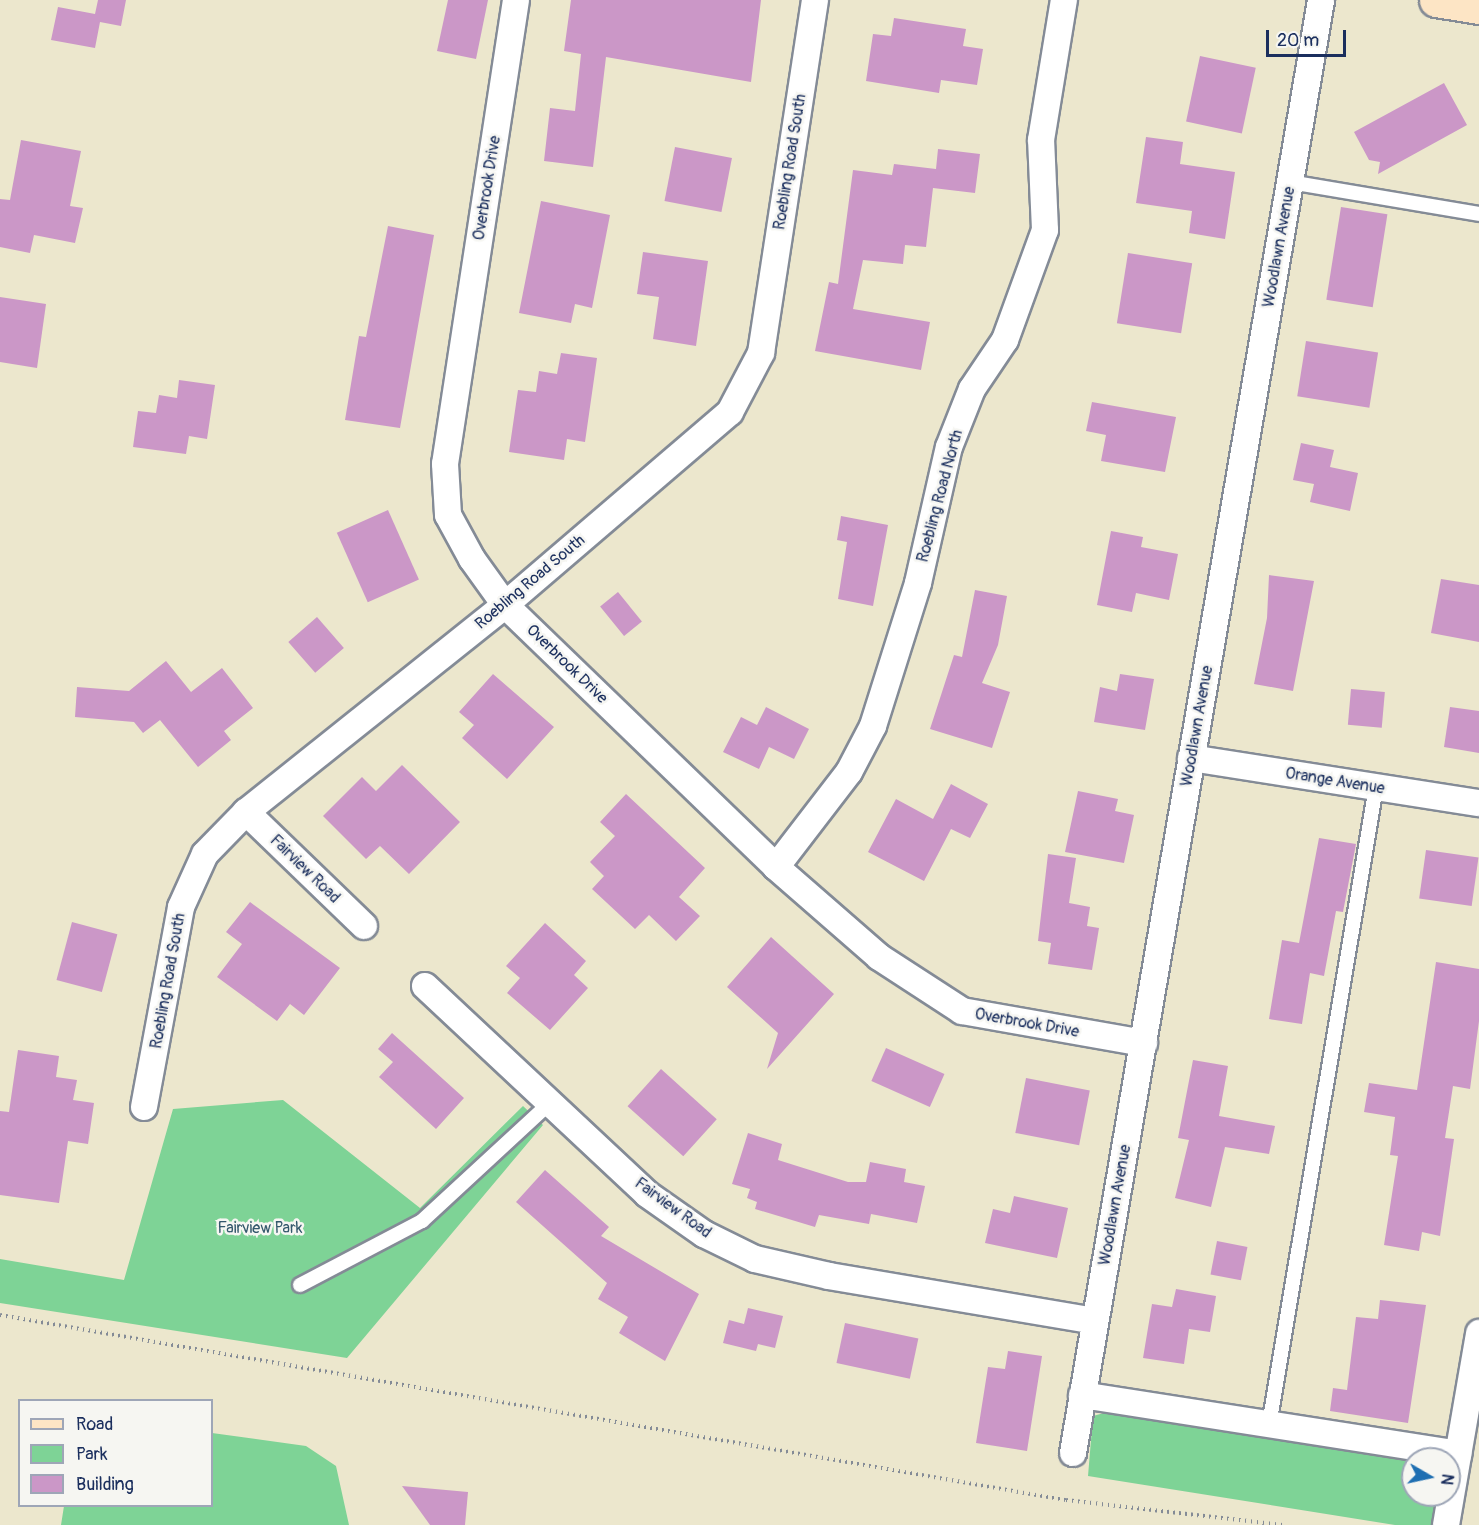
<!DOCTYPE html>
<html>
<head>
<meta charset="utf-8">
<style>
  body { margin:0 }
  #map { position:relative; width:1479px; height:1525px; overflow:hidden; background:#ece7cd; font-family:Pangolin,sans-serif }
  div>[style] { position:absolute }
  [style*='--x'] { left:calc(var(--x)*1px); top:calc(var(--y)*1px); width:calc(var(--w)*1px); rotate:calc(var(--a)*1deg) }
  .green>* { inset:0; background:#7ed396 }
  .building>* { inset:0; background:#cb97c7; transform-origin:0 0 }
  .path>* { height:4px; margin-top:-2px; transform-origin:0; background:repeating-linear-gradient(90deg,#848b96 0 1.5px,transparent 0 6px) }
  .roads { filter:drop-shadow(2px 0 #848b96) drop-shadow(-2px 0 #848b96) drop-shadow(0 2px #848b96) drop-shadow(0 -2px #848b96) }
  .lane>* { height:14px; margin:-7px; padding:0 7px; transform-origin:7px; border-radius:7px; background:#fff }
  .street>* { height:26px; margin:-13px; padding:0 13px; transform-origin:13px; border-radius:13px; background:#fff }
  .secondary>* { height:33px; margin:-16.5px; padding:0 16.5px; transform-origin:16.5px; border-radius:16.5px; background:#fde5c5 }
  span { translate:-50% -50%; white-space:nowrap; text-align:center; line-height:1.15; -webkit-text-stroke:5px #f6f6f2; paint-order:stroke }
  .street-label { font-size:16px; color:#1b2f5e }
  .park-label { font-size:16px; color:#34586c }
  .legend { position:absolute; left:18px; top:1399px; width:195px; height:108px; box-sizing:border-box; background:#f6f6f2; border:2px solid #9ea6b7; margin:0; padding:8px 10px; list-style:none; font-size:18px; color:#1b2f5e }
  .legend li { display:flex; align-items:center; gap:12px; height:30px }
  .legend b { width:30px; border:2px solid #9ea6b7 }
  .north { position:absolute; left:1401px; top:1447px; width:60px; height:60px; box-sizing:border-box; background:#f6f6f2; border:2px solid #9ea6b7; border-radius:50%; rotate:99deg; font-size:16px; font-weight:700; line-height:24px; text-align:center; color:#1b2f5e }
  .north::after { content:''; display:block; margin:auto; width:21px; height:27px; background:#1f6fb2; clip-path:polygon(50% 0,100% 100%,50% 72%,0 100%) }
  .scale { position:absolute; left:1266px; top:30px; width:80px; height:27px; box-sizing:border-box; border:3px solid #1b2f5e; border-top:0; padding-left:8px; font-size:18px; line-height:21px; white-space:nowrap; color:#1b2f5e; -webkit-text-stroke:4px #f6f6f2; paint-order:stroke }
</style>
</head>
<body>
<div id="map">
  <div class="green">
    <div style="clip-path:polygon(283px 1100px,420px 1208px,523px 1106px,543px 1125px,347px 1358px,0 1303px,0 1259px,124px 1280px,173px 1109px)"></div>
    <div style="clip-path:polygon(1104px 1413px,1418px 1459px,1413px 1459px,1413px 1495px,1439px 1495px,1434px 1525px,1395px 1525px,1088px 1476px,1093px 1416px)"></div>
    <div style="clip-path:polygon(212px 1433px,306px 1446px,336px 1466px,349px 1525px,61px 1525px,64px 1506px,212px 1506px)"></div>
  </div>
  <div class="building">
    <div style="clip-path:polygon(98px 0,126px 0,121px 26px,100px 22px,95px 48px,51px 40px,58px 7px,95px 14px)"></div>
    <div style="clip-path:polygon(448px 0,488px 0,476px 59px,437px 51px)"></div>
    <div style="clip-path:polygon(571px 0,761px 0,751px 82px,606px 57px,593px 167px,544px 161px,550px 108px,575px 111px,581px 54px,564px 51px)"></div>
    <div style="clip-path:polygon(894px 18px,966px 29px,963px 46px,983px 49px,977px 85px,941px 80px,939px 93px,866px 81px,873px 34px,891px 36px)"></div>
    <div style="left:1200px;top:56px;width:57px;height:67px;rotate:12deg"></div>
    <div style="clip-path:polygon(1444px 83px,1467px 125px,1378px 174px,1380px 162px,1369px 160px,1354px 132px)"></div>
    <div style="clip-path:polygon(1146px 137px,1183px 142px,1180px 164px,1235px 172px,1225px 239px,1189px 233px,1192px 211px,1136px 203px)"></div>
    <div style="clip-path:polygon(21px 140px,81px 151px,70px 206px,83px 208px,75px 243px,34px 235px,30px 253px,0 247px,0 199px,10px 200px)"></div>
    <div style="left:675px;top:147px;width:58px;height:55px;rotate:11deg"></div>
    <div style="clip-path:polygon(938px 149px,980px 154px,975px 193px,933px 188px,926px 247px,905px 245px,903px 264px,863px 260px,853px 309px,930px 322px,921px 370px,815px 351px,829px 282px,838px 284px,853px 170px,892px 175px,894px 164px,936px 169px)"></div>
    <div style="clip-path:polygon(541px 201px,610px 215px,592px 308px,575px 304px,571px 323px,519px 313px)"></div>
    <div style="left:1341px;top:207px;width:47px;height:94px;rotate:9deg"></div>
    <div style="clip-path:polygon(388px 226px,434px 235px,400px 428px,345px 420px,359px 336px,366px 337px)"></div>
    <div style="clip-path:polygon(643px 252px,708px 261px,696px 346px,653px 339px,659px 297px,637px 294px)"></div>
    <div style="left:1128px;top:253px;width:65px;height:71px;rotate:9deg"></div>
    <div style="clip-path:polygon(0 297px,46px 304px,37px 368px,0 362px)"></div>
    <div style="left:1306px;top:341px;width:73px;height:56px;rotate:9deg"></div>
    <div style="clip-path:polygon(561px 353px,597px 358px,585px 442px,567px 439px,564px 460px,509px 452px,518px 390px,536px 392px,539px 371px,557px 374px)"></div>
    <div style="clip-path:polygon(179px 380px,215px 385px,207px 439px,189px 436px,186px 454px,133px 447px,138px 411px,156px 413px,159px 395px,177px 398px)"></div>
    <div style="clip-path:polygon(1092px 402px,1176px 417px,1165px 472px,1101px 461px,1106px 435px,1086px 431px)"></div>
    <div style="clip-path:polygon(1301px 443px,1334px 450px,1330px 467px,1358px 473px,1350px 511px,1310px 502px,1314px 484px,1293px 480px)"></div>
    <div style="left:388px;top:510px;width:76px;height:56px;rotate:66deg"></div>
    <div style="clip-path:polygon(841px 516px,888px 525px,873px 606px,838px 599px,847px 542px,837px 540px)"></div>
    <div style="clip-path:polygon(1111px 531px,1143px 537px,1141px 547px,1178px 554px,1169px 600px,1136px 593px,1132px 612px,1097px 605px)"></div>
    <div style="clip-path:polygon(1269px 575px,1314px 581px,1293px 691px,1254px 684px,1267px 618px)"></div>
    <div style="clip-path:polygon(1441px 579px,1479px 585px,1479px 642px,1431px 633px)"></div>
    <div style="clip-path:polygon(975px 590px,1007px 596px,998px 645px,982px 683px,1010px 692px,992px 748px,930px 729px,954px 655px,962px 657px)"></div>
    <div style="left:618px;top:592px;width:38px;height:23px;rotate:51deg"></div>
    <div style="left:317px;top:617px;width:41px;height:38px;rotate:49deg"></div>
    <div style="clip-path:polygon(166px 661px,191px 692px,222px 668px,253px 708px,224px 731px,231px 740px,198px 767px,160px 720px,143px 733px,134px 722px,75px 717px,77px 687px,129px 691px)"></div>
    <div style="clip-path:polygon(493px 674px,554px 727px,507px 779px,462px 738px,474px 725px,459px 712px)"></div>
    <div style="clip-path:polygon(1120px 674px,1154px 679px,1145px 730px,1094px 722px,1100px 687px,1117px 691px)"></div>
    <div style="left:1351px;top:689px;width:34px;height:36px;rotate:5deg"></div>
    <div style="clip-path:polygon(766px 707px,809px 729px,794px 759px,769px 747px,759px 769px,723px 752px,741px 717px,757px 725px)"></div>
    <div style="clip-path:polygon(1450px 707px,1479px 711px,1479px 753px,1444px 747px)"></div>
    <div style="clip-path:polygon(402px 765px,460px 822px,409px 874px,380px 846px,366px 859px,323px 816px,362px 777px,376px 791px)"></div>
    <div style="clip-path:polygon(951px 784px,988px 804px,970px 838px,951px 829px,924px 881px,868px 852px,896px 799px,933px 819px)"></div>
    <div style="clip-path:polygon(1078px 791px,1118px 799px,1115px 811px,1134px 815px,1124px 863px,1065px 852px)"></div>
    <div style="clip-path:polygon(626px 794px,705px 868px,679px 897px,700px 916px,676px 941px,649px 915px,635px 929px,592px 889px,604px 876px,590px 862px,615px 836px,600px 822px)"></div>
    <div style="clip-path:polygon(1319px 838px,1356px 844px,1343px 912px,1336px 911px,1324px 976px,1310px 973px,1302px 1024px,1269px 1019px,1282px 940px,1299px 943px)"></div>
    <div style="left:1426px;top:850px;width:53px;height:49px;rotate:8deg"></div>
    <div style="clip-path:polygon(1048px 854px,1076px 858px,1069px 903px,1090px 907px,1087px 926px,1099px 928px,1092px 970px,1048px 964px,1051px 943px,1038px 941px)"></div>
    <div style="clip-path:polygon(250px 902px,340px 968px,304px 1015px,290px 1004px,277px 1021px,217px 977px,242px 944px,226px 932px)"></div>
    <div style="left:72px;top:922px;width:47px;height:60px;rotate:15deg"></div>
    <div style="clip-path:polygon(545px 923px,586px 961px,574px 975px,588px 988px,550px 1030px,507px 993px,520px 978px,506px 966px)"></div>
    <div style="clip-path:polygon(771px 937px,834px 994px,767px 1069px,778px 1033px,727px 987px)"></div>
    <div style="clip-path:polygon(1436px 962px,1479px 969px,1479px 1021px,1470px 1089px,1453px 1086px,1445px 1138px,1454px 1139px,1440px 1236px,1422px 1232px,1419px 1251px,1384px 1245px,1398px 1156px,1390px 1155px,1395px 1117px,1364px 1112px,1369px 1083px,1417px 1090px)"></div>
    <div style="clip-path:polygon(392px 1033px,464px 1098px,436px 1129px,379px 1077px,393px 1062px,378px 1049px)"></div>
    <div style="left:886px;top:1048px;width:64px;height:36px;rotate:24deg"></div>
    <div style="clip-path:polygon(18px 1050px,59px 1056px,56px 1077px,77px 1080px,73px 1100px,94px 1103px,88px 1144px,68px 1141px,59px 1203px,0 1195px,0 1111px,9px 1112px)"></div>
    <div style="clip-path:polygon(1193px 1060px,1228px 1066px,1219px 1116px,1275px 1126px,1269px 1154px,1225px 1147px,1211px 1207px,1175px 1198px,1189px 1140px,1178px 1138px)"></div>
    <div style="left:661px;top:1069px;width:75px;height:50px;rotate:42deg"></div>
    <div style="left:1026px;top:1078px;width:65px;height:56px;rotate:11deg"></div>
    <div style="clip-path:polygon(748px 1133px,782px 1144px,778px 1160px,848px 1182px,866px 1182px,870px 1162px,906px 1169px,904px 1182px,925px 1186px,917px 1223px,871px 1214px,869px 1224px,819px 1215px,815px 1227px,755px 1209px,757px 1202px,747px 1198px,750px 1189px,732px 1184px)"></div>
    <div style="clip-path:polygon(545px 1170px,609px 1227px,601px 1236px,699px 1294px,665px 1361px,619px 1333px,628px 1317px,598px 1299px,607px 1283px,516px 1202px)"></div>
    <div style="clip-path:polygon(1014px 1196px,1068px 1208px,1057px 1258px,985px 1243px,993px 1209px,1010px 1213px)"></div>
    <div style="left:1217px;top:1241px;width:31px;height:34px;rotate:11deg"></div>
    <div style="clip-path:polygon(1176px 1289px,1216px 1296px,1210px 1332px,1189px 1329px,1184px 1364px,1143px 1358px,1152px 1304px,1172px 1307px)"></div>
    <div style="clip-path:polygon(1380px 1300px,1426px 1305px,1408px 1423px,1330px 1411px,1333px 1388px,1347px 1390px,1356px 1317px,1378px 1319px)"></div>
    <div style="clip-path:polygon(748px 1308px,783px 1316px,775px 1348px,758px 1344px,756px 1351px,723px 1343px,729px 1320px,744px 1324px)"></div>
    <div style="left:845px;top:1323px;width:75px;height:41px;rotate:12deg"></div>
    <div style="clip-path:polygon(1008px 1351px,1042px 1356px,1027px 1451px,976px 1443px,988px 1367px,1005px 1369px)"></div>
    <div style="clip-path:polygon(402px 1486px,468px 1492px,465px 1525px,430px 1525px)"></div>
  </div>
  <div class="path">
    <div style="--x:0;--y:1315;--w:1082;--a:9.85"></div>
    <div style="--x:1066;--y:1500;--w:218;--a:6.6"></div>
  </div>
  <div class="roads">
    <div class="lane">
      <div style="--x:1290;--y:182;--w:192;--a:9.6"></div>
      <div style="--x:300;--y:1285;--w:138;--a:-27.7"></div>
      <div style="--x:422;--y:1221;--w:177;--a:-42.7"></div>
      <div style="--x:1269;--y:1425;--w:647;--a:-80.48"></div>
    </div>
    <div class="street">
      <div style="--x:516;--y:0;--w:469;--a:98.7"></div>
      <div style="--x:445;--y:464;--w:51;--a:86.6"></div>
      <div style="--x:448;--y:515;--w:50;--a:61.4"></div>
      <div style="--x:472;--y:559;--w:57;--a:54.3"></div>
      <div style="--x:505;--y:605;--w:377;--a:44"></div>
      <div style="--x:776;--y:867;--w:137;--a:41.1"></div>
      <div style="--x:879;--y:957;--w:99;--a:33"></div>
      <div style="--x:962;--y:1011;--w:185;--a:10"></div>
      <div style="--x:1191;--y:758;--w:291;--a:8.9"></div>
      <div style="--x:246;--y:812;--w:164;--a:44"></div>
      <div style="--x:776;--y:867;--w:120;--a:-52.5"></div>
      <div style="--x:849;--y:772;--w:52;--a:-62.4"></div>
      <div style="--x:873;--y:726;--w:150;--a:-72.5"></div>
      <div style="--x:918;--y:583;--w:139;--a:-77.2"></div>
      <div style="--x:949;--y:447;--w:62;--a:-68.4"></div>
      <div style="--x:972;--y:389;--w:59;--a:-56"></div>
      <div style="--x:1005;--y:340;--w:117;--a:-70"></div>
      <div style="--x:1045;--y:230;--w:90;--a:-92.5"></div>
      <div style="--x:1041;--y:140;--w:142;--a:-80.7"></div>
      <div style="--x:425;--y:986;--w:304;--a:43.1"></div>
      <div style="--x:647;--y:1194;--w:70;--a:35.1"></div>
      <div style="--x:704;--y:1234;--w:57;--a:26.1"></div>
      <div style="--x:755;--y:1259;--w:76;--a:12.9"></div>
      <div style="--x:829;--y:1276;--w:269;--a:9.6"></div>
      <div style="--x:144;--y:1107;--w:203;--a:-79.5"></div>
      <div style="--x:181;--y:907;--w:58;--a:-65.6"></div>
      <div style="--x:205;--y:854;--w:59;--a:-45.7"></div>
      <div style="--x:246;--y:812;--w:332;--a:-38.6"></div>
      <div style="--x:505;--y:605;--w:296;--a:-40.6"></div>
      <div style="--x:730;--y:412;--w:67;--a:-62.3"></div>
      <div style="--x:761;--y:353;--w:357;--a:-81.3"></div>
      <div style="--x:1082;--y:1395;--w:381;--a:8.9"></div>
      <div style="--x:1073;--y:1453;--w:1474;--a:-80.31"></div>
      <div style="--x:1446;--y:1525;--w:195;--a:-80.2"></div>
    </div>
    <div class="secondary">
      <div style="--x:1436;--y:0;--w:44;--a:9.2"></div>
    </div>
  </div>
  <div class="street-label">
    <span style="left:790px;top:162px;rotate:-81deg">Roebling Road South</span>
    <span style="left:487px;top:188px;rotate:-81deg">Overbrook Drive</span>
    <span style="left:1279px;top:247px;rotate:-80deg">Woodlawn Avenue</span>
    <span style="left:940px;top:496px;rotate:-75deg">Roebling Road North</span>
    <span style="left:530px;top:582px;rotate:-40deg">Roebling Road South</span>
    <span style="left:567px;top:664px;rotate:44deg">Overbrook Drive</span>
    <span style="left:1197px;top:726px;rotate:-80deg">Woodlawn Avenue</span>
    <span style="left:1335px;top:781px;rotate:9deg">Orange Avenue</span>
    <span style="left:305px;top:869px;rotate:44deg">Fairview Road</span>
    <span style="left:168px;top:981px;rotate:-80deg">Roebling Road South</span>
    <span style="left:1027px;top:1023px;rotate:10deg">Overbrook Drive</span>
    <span style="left:1115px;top:1205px;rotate:-80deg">Woodlawn Avenue</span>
    <span style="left:673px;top:1208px;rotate:36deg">Fairview Road</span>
  </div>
  <div class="park-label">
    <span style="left:260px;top:1228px">Fairview Park</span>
  </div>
  <ul class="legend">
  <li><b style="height:8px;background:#fde5c5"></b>Road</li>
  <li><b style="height:16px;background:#7ed396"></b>Park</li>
  <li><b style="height:16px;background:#cb97c7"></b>Building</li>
  </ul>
  <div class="north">N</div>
  <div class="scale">20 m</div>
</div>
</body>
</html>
